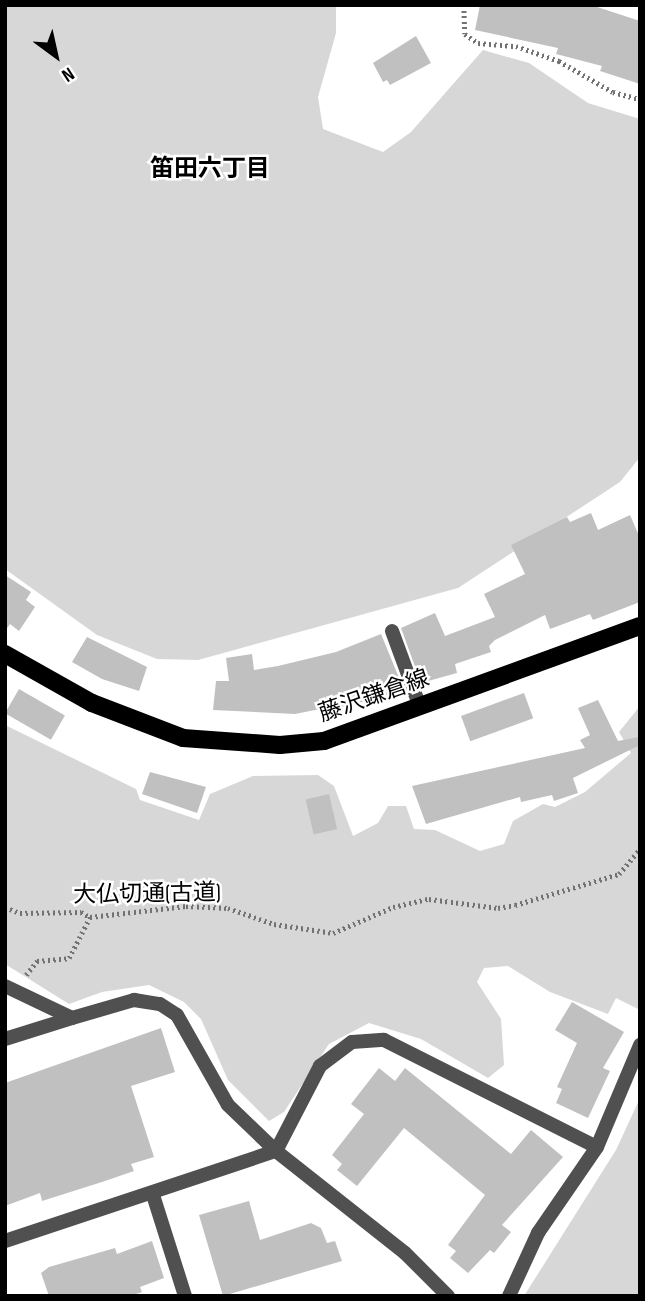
<!DOCTYPE html>
<html>
<head>
<meta charset="utf-8">
<style>
  body { margin:0 }
  #map { position:relative; width:645px; height:1301px; overflow:hidden; background:#fff; font-family:"Sofia Sans Condensed","Noto Sans JP",sans-serif }
  div>[style] { position:absolute }
  [style*='--x'] { left:calc(var(--x)*1px); top:calc(var(--y)*1px); width:calc(var(--w)*1px); rotate:calc(var(--a)*1deg) }
  .green>* { inset:0; background:#d7d7d7 }
  .building>* { inset:0; background:#c0c0c0; transform-origin:0 0 }
  .path>* { height:4.5px; margin-top:-2.25px; transform-origin:0; background:repeating-linear-gradient(90deg,#727272 0 2px,transparent 0 5.5px) }
  .service>* { height:14px; margin:-7px; padding:0 7px; transform-origin:7px; border-radius:7px; background:#505050 }
  .minor>* { height:14px; margin:-7px; padding:0 7px; transform-origin:7px; border-radius:7px; background:#505050 }
  .primary>* { height:18px; margin:-9px; padding:0 9px; transform-origin:9px; border-radius:9px; background:#000 }
  span { translate:-50% -50%; white-space:nowrap; text-align:center; line-height:1.15; -webkit-text-stroke:5px #fff; paint-order:stroke }
  .street-label { font-size:23px; color:#000 }
  .neighbourhood-label { font-size:24px; color:#000; font-weight:700 }
  .frame { position:absolute; inset:0; border:7px solid #000; pointer-events:none }
  .north { position:absolute; left:21px; top:21px; width:70px; height:70px; -webkit-text-stroke:5px #fff; paint-order:stroke; rotate:147deg; font-size:19px; font-weight:700; line-height:28px; text-align:center; color:#000 }
  .north::after { content:''; display:block; margin:auto; width:24px; height:32px; background:#000; clip-path:polygon(50% 0,100% 100%,50% 72%,0 100%) }
</style>
</head>
<body>
<div id="map">
  <div class="green">
    <div style="clip-path:polygon(5px 5px,336px 5px,336px 33px,318px 97px,323px 129px,383px 152px,411px 132px,483px 50px,529px 63px,588px 103px,640px 119px,640px 457px,620px 482px,458px 588px,198px 660px,157px 659px,97px 635px,5px 569px)"></div>
    <div style="clip-path:polygon(640px 706px,640px 1010px,616px 998px,608px 1014px,550px 992px,508px 966px,484px 968px,477px 982px,501px 1019px,504px 1065px,488px 1078px,421px 1039px,369px 1023px,329px 1044px,284px 1112px,269px 1121px,228px 1080px,201px 1019px,184px 1002px,149px 985px,102px 992px,69px 1004px,5px 964px,5px 725px,136px 789px,140px 800px,199px 820px,210px 794px,253px 776px,318px 775px,334px 786px,353px 836px,378px 823px,388px 806px,406px 806px,414px 829px,435px 830px,480px 851px,504px 844px,513px 821px,543px 804px,555px 807px,585px 792px,631px 753px,619px 732px)"></div>
    <div style="clip-path:polygon(640px 1098px,640px 1296px,524px 1296px,616px 1150px)"></div>
  </div>
  <div class="building">
    <div style="clip-path:polygon(480px 5px,591px 5px,640px 21px,640px 84px,600px 71px,602px 66px,556px 54px,558px 48px,475px 30px)"></div>
    <div style="clip-path:polygon(416px 36px,431px 63px,390px 85px,387px 80px,383px 82px,373px 63px)"></div>
    <div style="clip-path:polygon(591px 513px,598px 530px,630px 515px,640px 538px,640px 602px,593px 620px,590px 614px,550px 629px,545px 615px,495px 640px,489px 646px,491px 652px,455px 664px,457px 673px,421px 683px,401px 628px,435px 613px,445px 636px,495px 617px,484px 594px,525px 574px,511px 545px,567px 517px,570px 522px)"></div>
    <div style="clip-path:polygon(5px 575px,31px 592px,26px 600px,35px 607px,19px 631px,10px 624px,5px 631px)"></div>
    <div style="clip-path:polygon(381px 634px,404px 690px,326px 712px,325px 708px,295px 714px,213px 710px,216px 681px,229px 681px,226px 658px,252px 654px,254px 670px,278px 666px,336px 652px)"></div>
    <div style="clip-path:polygon(87px 637px,147px 667px,139px 691px,102px 679px,72px 662px)"></div>
    <div style="left:19px;top:689px;width:53px;height:28px;rotate:30deg"></div>
    <div style="left:524px;top:693px;width:27px;height:67px;rotate:70deg"></div>
    <div style="clip-path:polygon(598px 700px,618px 741px,639px 737px,640px 745px,573px 778px,578px 793px,554px 801px,552px 795px,521px 802px,520px 797px,426px 824px,412px 786px,585px 748px,580px 740px,590px 735px,578px 708px)"></div>
    <div style="clip-path:polygon(150px 772px,206px 787px,197px 813px,142px 794px)"></div>
    <div style="left:329px;top:794px;width:36px;height:24px;rotate:77deg"></div>
    <div style="clip-path:polygon(572px 1002px,624px 1032px,603px 1068px,610px 1071px,588px 1118px,556px 1103px,562px 1089px,557px 1087px,577px 1043px,555px 1030px)"></div>
    <div style="clip-path:polygon(161px 1028px,175px 1072px,131px 1086px,154px 1157px,131px 1164px,134px 1171px,102px 1182px,42px 1201px,40px 1193px,5px 1206px,5px 1083px)"></div>
    <div style="clip-path:polygon(379px 1068px,395px 1081px,405px 1068px,511px 1154px,531px 1130px,563px 1157px,502px 1225px,511px 1232px,494px 1253px,490px 1250px,468px 1273px,450px 1258px,456px 1251px,448px 1245px,485px 1195px,404px 1128px,357px 1186px,337px 1170px,342px 1164px,332px 1155px,364px 1114px,351px 1104px)"></div>
    <div style="clip-path:polygon(249px 1201px,260px 1240px,311px 1223px,321px 1228px,327px 1243px,335px 1241px,342px 1261px,223px 1296px,199px 1215px)"></div>
    <div style="clip-path:polygon(152px 1241px,164px 1278px,140px 1287px,142px 1292px,130px 1296px,49px 1296px,41px 1273px,49px 1267px,115px 1248px,117px 1254px)"></div>
  </div>
  <div class="path">
    <div style="--x:464;--y:5;--w:29;--a:88"></div>
    <div style="--x:465;--y:34;--w:16;--a:35"></div>
    <div style="--x:478;--y:43;--w:38;--a:5"></div>
    <div style="--x:516;--y:46;--w:46;--a:19.2"></div>
    <div style="--x:559;--y:61;--w:62;--a:29.9"></div>
    <div style="--x:613;--y:92;--w:28;--a:15"></div>
    <div style="--x:5;--y:907;--w:16;--a:22"></div>
    <div style="--x:20;--y:913;--w:61;--a:-0.9"></div>
    <div style="--x:81;--y:912;--w:10;--a:29"></div>
    <div style="--x:90;--y:917;--w:97;--a:-6.5"></div>
    <div style="--x:186;--y:906;--w:42;--a:2.7"></div>
    <div style="--x:228;--y:908;--w:49;--a:19.2"></div>
    <div style="--x:274;--y:924;--w:60;--a:8.7"></div>
    <div style="--x:333;--y:933;--w:65;--a:-23.4"></div>
    <div style="--x:393;--y:907;--w:37;--a:-13"></div>
    <div style="--x:429;--y:899;--w:70;--a:7.4"></div>
    <div style="--x:498;--y:908;--w:17;--a:-10"></div>
    <div style="--x:515;--y:905;--w:109;--a:-16.6"></div>
    <div style="--x:619;--y:874;--w:33;--a:-50"></div>
    <div style="--x:26;--y:975;--w:18;--a:-52"></div>
    <div style="--x:37;--y:961;--w:32;--a:-5"></div>
    <div style="--x:69;--y:958;--w:46;--a:-62.9"></div>
  </div>
  <div class="service">
    <div style="--x:392;--y:631;--w:81;--a:69.8"></div>
    <div style="--x:597;--y:1147;--w:111;--a:-67.1"></div>
  </div>
  <div class="minor">
    <div style="--x:5;--y:986;--w:74;--a:25.5"></div>
    <div style="--x:72;--y:1018;--w:65;--a:-16.2"></div>
    <div style="--x:134;--y:1000;--w:26;--a:9"></div>
    <div style="--x:160;--y:1004;--w:20;--a:33"></div>
    <div style="--x:177;--y:1015;--w:103;--a:60.5"></div>
    <div style="--x:228;--y:1105;--w:66;--a:43.8"></div>
    <div style="--x:276;--y:1151;--w:164;--a:38.3"></div>
    <div style="--x:405;--y:1253;--w:61;--a:45"></div>
    <div style="--x:5;--y:1039;--w:70;--a:-17.4"></div>
    <div style="--x:153;--y:1195;--w:106;--a:72.4"></div>
    <div style="--x:5;--y:1241;--w:286;--a:-18.4"></div>
    <div style="--x:276;--y:1151;--w:96;--a:-62.6"></div>
    <div style="--x:320;--y:1066;--w:40;--a:-37"></div>
    <div style="--x:352;--y:1042;--w:32;--a:-4"></div>
    <div style="--x:384;--y:1040;--w:238;--a:26.7"></div>
    <div style="--x:597;--y:1147;--w:104;--a:124.5"></div>
    <div style="--x:538;--y:1233;--w:69;--a:114.7"></div>
  </div>
  <div class="primary">
    <div style="--x:5;--y:654;--w:100;--a:29.4"></div>
    <div style="--x:92;--y:703;--w:97;--a:21"></div>
    <div style="--x:183;--y:738;--w:97;--a:4.1"></div>
    <div style="--x:280;--y:745;--w:44;--a:-5.2"></div>
    <div style="--x:324;--y:741;--w:336;--a:-20"></div>
  </div>
  <div class="street-label">
    <span style="left:374px;top:696px;rotate:-19deg">藤沢鎌倉線</span>
    <span style="left:147px;top:894px;rotate:-1deg">大仏切通(古道)</span>
  </div>
  <div class="neighbourhood-label">
    <span style="left:210px;top:169px">笛田六丁目</span>
  </div>
  <div class="frame"></div>
  <div class="north">N</div>
</div>
</body>
</html>
